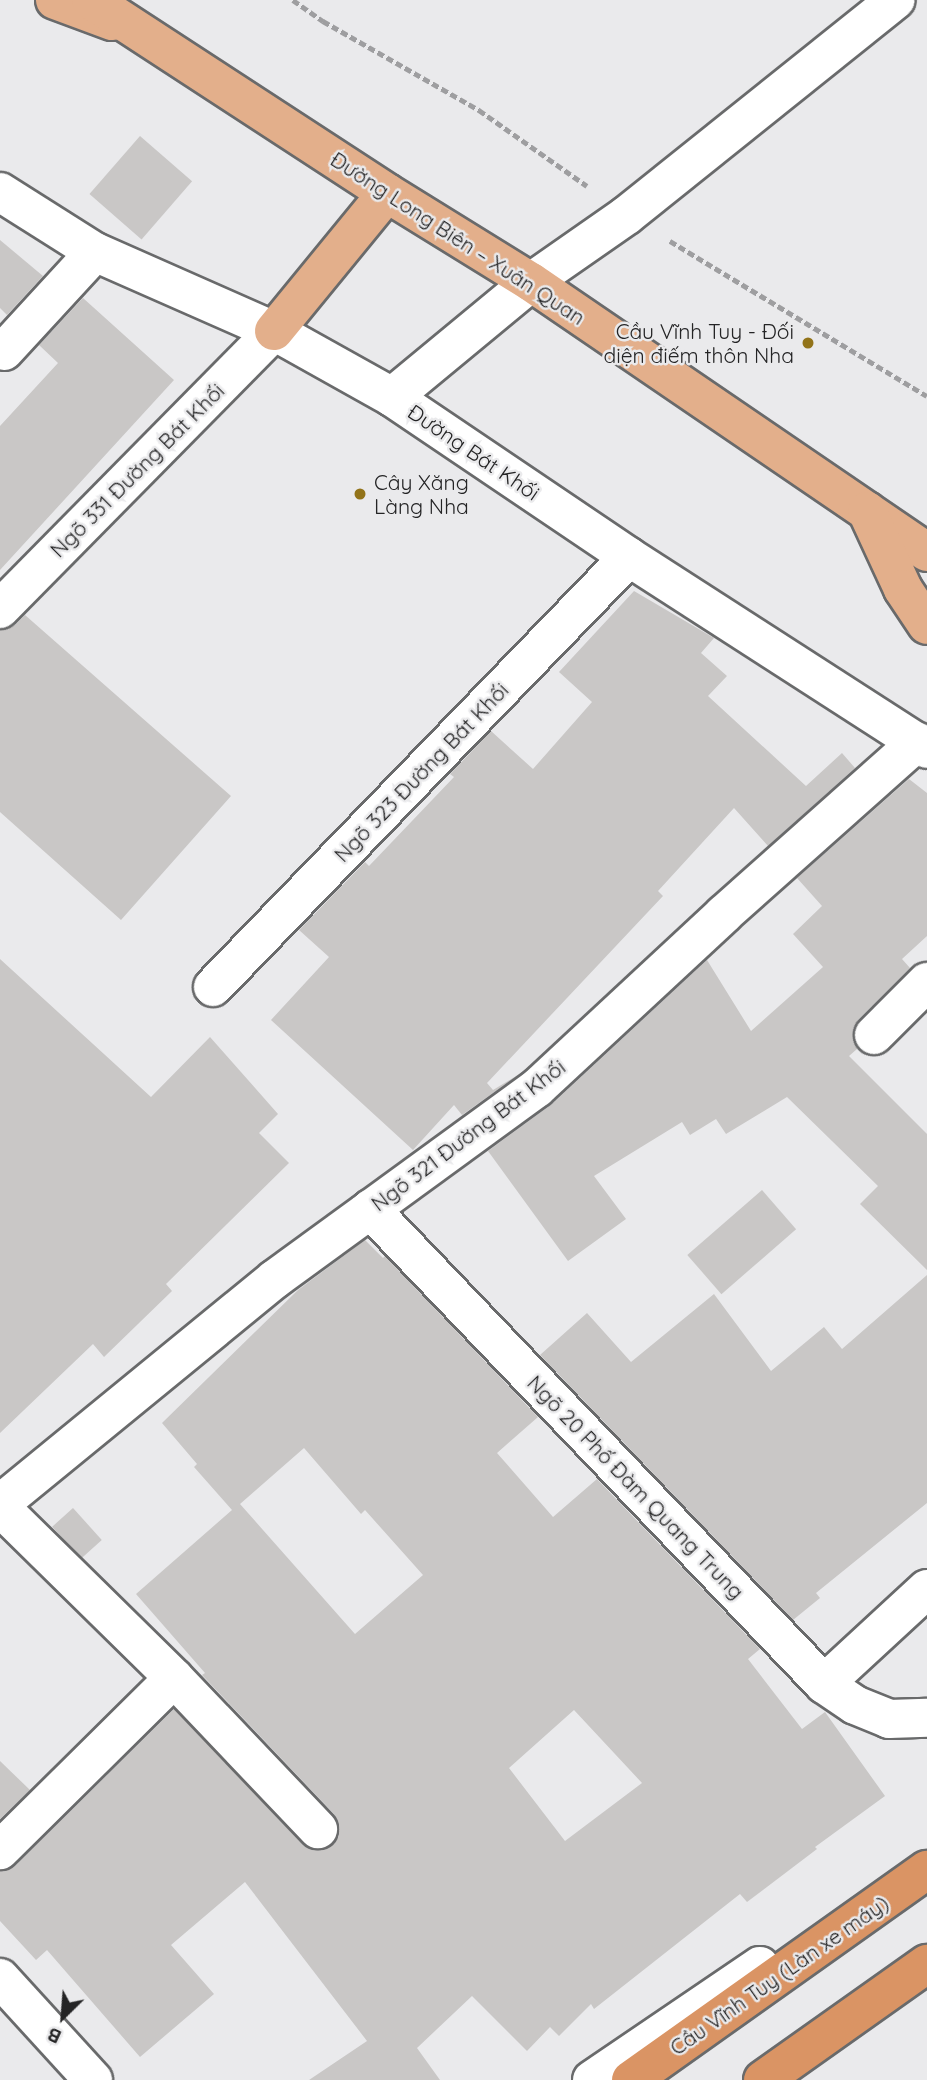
<!DOCTYPE html>
<html>
<head>
<meta charset="utf-8">
<style>
  body { margin:0 }
  #map { position:relative; width:927px; height:2080px; overflow:hidden; background:#eaeaec; font-family:Quicksand,sans-serif }
  div>[style] { position:absolute }
  [style*='--x'] { left:calc(var(--x)*1px); top:calc(var(--y)*1px); width:calc(var(--w)*1px); rotate:calc(var(--a)*1deg) }
  .building>* { inset:0; background:#c9c7c6; transform-origin:0 0 }
  .path>* { height:4.5px; margin-top:-2.25px; transform-origin:0; background:repeating-linear-gradient(90deg,#9e9ea0 0 7px,transparent 0 10.5px) }
  .roads { filter:drop-shadow(2px 0 #696a6b) drop-shadow(-2px 0 #696a6b) drop-shadow(0 2px #696a6b) drop-shadow(0 -2px #696a6b) }
  .minor>* { height:38px; margin:-19px; padding:0 19px; transform-origin:19px; border-radius:19px; background:#fff }
  .primary>* { height:38px; margin:-19px; padding:0 19px; transform-origin:19px; border-radius:19px; background:#e3af8b }
  .trunk>* { height:38px; margin:-19px; padding:0 19px; transform-origin:19px; border-radius:19px; background:#da9464 }
  .dots>* { width:19px; height:19px; translate:-50% -50%; box-sizing:border-box; border:4px solid #eaeaec; border-radius:50% }
  span { translate:-50% -50%; white-space:nowrap; text-align:center; line-height:1.15; -webkit-text-stroke:5px #eaeaec; paint-order:stroke }
  .street-label { font-size:21px; color:#242425 }
  .poi-label { font-size:21px; color:#242425 }
  .right { translate:-100% -50%; text-align:right }
  .left { translate:0 -50%; text-align:left }
  .north { position:absolute; left:28px; top:1982px; width:70px; height:70px; -webkit-text-stroke:5px #eaeaec; paint-order:stroke; rotate:205deg; font-size:19px; font-weight:700; line-height:28px; text-align:center; color:#242425 }
  .north::after { content:''; display:block; margin:auto; width:24px; height:32px; background:#242425; clip-path:polygon(50% 0,100% 100%,50% 72%,0 100%) }
</style>
</head>
<body>
<div id="map">
  <div class="building">
    <div style="left:140px;top:136px;width:69px;height:77px;rotate:41deg"></div>
    <div style="clip-path:polygon(0 240px,43px 276px,7px 315px,0 308px)"></div>
    <div style="clip-path:polygon(83px 298px,174px 380px,0 570px,0 426px,58px 363px,39px 345px)"></div>
    <div style="clip-path:polygon(634px 591px,714px 638px,701px 653px,727px 676px,708px 696px,806px 786px,842px 753px,855px 768px,768px 846px,734px 808px,658px 891px,663px 896px,487px 1083px,493px 1090px,518px 1075px,462px 1115px,454px 1105px,413px 1150px,271px 1020px,329px 957px,299px 930px,365px 862px,369px 866px,454px 777px,450px 774px,491px 731px,533px 769px,592px 702px,559px 672px)"></div>
    <div style="clip-path:polygon(25px 615px,231px 796px,121px 920px,0 812px,0 630px,15px 625px)"></div>
    <div style="clip-path:polygon(909px 779px,927px 793px,927px 936px,902px 959px,910px 968px,858px 1020px,853px 1030px,857px 1049px,849px 1056px,927px 1134px,927px 1270px,860px 1204px,878px 1186px,787px 1097px,726px 1134px,716px 1119px,690px 1135px,682px 1122px,594px 1176px,626px 1219px,568px 1261px,488px 1151px,552px 1104px,707px 960px,751px 1031px,823px 967px,793px 934px,822px 906px,797px 878px)"></div>
    <div style="clip-path:polygon(0 959px,151px 1097px,210px 1037px,278px 1114px,259px 1133px,289px 1163px,166px 1284px,172px 1291px,104px 1357px,93px 1344px,0 1433px)"></div>
    <div style="left:762px;top:1190px;width:52px;height:99px;rotate:49deg"></div>
    <div style="clip-path:polygon(evenodd,365px 1240px,383px 1258px,385px 1256px,538px 1417px,497px 1453px,553px 1517px,597px 1479px,760px 1649px,748px 1659px,802px 1729px,825px 1712px,885px 1796px,815px 1847px,817px 1849px,747px 1902px,740px 1894px,594px 2009px,591px 2004px,559px 2036px,550px 2027px,527px 2051px,472px 1996px,417px 2048px,440px 2080px,309px 2080px,367px 2041px,245px 1882px,171px 1945px,214px 1994px,140px 2057px,47px 1950px,36px 1960px,0 1921px,0 1871px,15px 1866px,174px 1709px,303px 1845px,313px 1850px,324px 1850px,334px 1844px,339px 1836px,339px 1825px,334px 1814px,202px 1675px,205px 1673px,136px 1594px,232px 1510px,194px 1467px,197px 1464px,162px 1423px,298px 1290px,365px 1240px,304px 1448px,361px 1514px,365px 1510px,423px 1575px,355px 1634px,240px 1504px,304px 1448px,365px 1240px,574px 1710px,642px 1783px,565px 1841px,509px 1768px,574px 1710px)"></div>
    <div style="clip-path:polygon(927px 1275px,927px 1503px,816px 1593px,820px 1598px,793px 1620px,540px 1355px,587px 1313px,631px 1362px,714px 1294px,771px 1371px,824px 1327px,842px 1349px)"></div>
    <div style="left:73px;top:1508px;width:43px;height:28px;rotate:48deg"></div>
    <div style="clip-path:polygon(0 1761px,30px 1790px,0 1819px)"></div>
  </div>
  <div class="path">
    <div style="--x:293;--y:0;--w:37;--a:35"></div>
    <div style="--x:323;--y:21;--w:180;--a:29.7"></div>
    <div style="--x:479;--y:110;--w:132;--a:35.1"></div>
    <div style="--x:670;--y:241;--w:300;--a:31.1"></div>
  </div>
  <div class="roads">
    <div class="minor">
      <div style="--x:0;--y:192;--w:112;--a:32.3"></div>
      <div style="--x:95;--y:252;--w:196;--a:23.8"></div>
      <div style="--x:274;--y:331;--w:135;--a:29.2"></div>
      <div style="--x:392;--y:397;--w:286;--a:34"></div>
      <div style="--x:629;--y:557;--w:354;--a:32.8"></div>
      <div style="--x:4;--y:351;--w:134;--a:-47.4"></div>
      <div style="--x:392;--y:397;--w:180;--a:-39.6"></div>
      <div style="--x:531;--y:282;--w:117;--a:-34.9"></div>
      <div style="--x:627;--y:215;--w:344;--a:-38.7"></div>
      <div style="--x:0;--y:609;--w:390;--a:-45.4"></div>
      <div style="--x:213;--y:987;--w:598;--a:-45.95"></div>
      <div style="--x:874;--y:1035;--w:75;--a:-45"></div>
      <div style="--x:370;--y:1209;--w:657;--a:46.29"></div>
      <div style="--x:824;--y:1684;--w:37;--a:34"></div>
      <div style="--x:855;--y:1705;--w:37;--a:22"></div>
      <div style="--x:889;--y:1719;--w:38;--a:-2"></div>
      <div style="--x:0;--y:1504;--w:355;--a:-39.3"></div>
      <div style="--x:275;--y:1279;--w:324;--a:-36.1"></div>
      <div style="--x:537;--y:1088;--w:255;--a:-42.9"></div>
      <div style="--x:724;--y:914;--w:259;--a:-41.7"></div>
      <div style="--x:0;--y:1507;--w:244;--a:44.5"></div>
      <div style="--x:174;--y:1678;--w:245;--a:135.3"></div>
      <div style="--x:174;--y:1678;--w:209;--a:46.4"></div>
      <div style="--x:824;--y:1684;--w:140;--a:-42.7"></div>
      <div style="--x:0;--y:1978;--w:138;--a:47.6"></div>
      <div style="--x:592;--y:2080;--w:203;--a:-34.2"></div>
    </div>
    <div class="primary">
      <div style="--x:55;--y:0;--w:61;--a:20.2"></div>
      <div style="--x:91;--y:0;--w:353;--a:33.1"></div>
      <div style="--x:387;--y:193;--w:169;--a:31.7"></div>
      <div style="--x:531;--y:282;--w:479;--a:34.3"></div>
      <div style="--x:274;--y:331;--w:178;--a:-50.7"></div>
      <div style="--x:867;--y:511;--w:86;--a:65.2"></div>
      <div style="--x:903;--y:589;--w:43;--a:56.3"></div>
    </div>
    <div class="trunk">
      <div style="--x:631;--y:2080;--w:363;--a:-35.4"></div>
      <div style="--x:763;--y:2080;--w:201;--a:-35.3"></div>
    </div>
  </div>
  <div class="dots">
    <div style="left:808px;top:343px;background:#927319"></div>
    <div style="left:360px;top:494px;background:#927319"></div>
  </div>
  <div class="street-label">
    <span style="left:458px;top:238px;rotate:33deg">Đường Long Biên – Xuân Quan</span>
    <span style="left:474px;top:452px;rotate:34deg">Đường Bát Khối</span>
    <span style="left:137px;top:470px;rotate:-45deg">Ngõ 331 Đường Bát Khối</span>
    <span style="left:421px;top:772px;rotate:-46deg">Ngõ 323 Đường Bát Khối</span>
    <span style="left:468px;top:1135px;rotate:-37deg">Ngõ 321 Đường Bát Khối</span>
    <span style="left:636px;top:1487px;rotate:46deg">Ngõ 20 Phố Đàm Quang Trung</span>
    <span style="left:779px;top:1975px;rotate:-35deg">Cầu Vĩnh Tuy (Làn xe máy)</span>
  </div>
  <div class="poi-label">
    <span class="right" style="left:794px;top:343px">Cầu Vĩnh Tuy - Đối<br>diện điếm thôn Nha</span>
    <span class="left" style="left:374px;top:494px">Cây Xăng<br>Làng Nha</span>
  </div>
  <div class="north">B</div>
</div>
</body>
</html>
